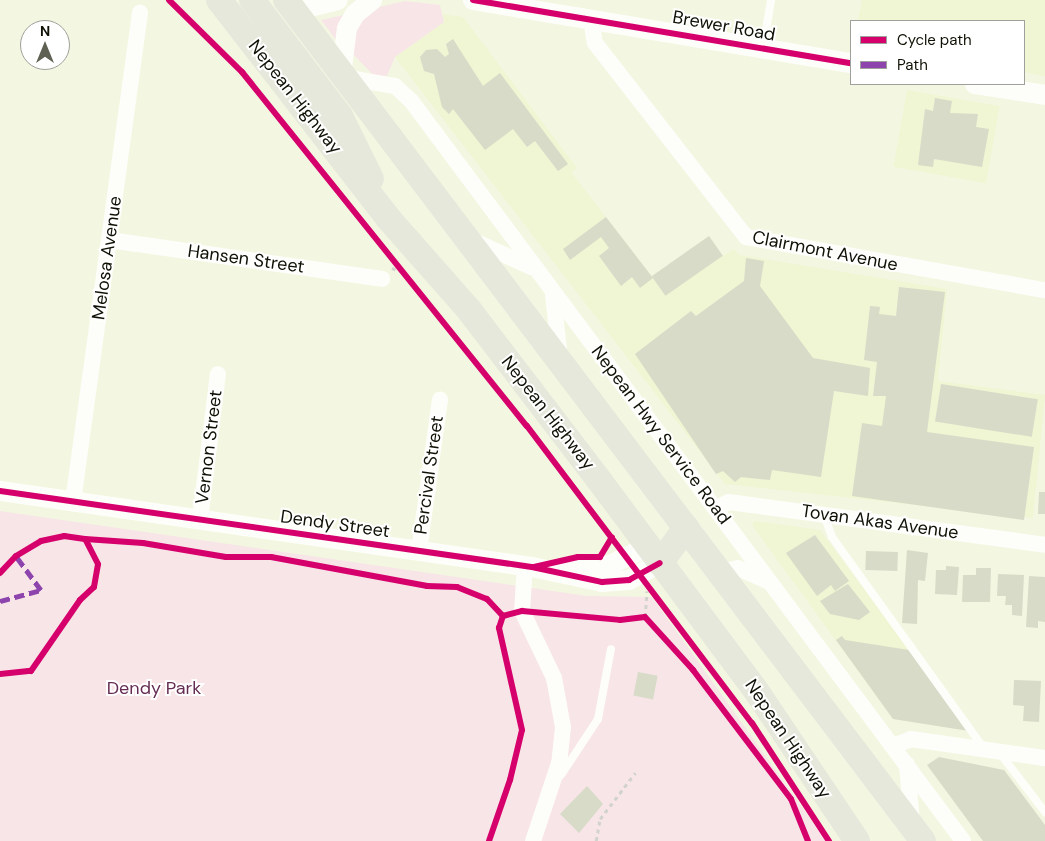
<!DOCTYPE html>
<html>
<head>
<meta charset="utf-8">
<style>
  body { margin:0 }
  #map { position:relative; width:1045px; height:841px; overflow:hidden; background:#f3f7e1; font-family:"DM Sans",sans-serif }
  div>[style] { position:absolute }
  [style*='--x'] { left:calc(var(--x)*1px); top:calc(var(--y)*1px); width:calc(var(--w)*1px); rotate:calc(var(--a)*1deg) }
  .built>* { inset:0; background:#f0f5d3; transform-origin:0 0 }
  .green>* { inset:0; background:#f7e5e7 }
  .building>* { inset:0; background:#d8dbc8; transform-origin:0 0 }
  .path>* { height:2.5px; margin-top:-1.25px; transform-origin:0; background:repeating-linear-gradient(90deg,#d2d3cd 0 4px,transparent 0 8px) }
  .service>* { height:8px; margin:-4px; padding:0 4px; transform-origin:4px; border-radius:4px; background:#fdfefa }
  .minor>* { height:16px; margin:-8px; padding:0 8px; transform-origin:8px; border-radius:8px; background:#fdfefa }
  .tertiary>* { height:20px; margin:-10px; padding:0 10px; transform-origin:10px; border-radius:10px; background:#fdfefa }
  .trunk>* { height:26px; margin:-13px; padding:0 13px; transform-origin:13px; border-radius:13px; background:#e6e8dc }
  .quiet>* { height:5px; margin-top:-2.5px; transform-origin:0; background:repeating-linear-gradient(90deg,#8e44ad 0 10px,transparent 0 15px) }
  .cycleway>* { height:6px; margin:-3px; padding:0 3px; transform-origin:3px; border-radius:3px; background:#d6006c }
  span { translate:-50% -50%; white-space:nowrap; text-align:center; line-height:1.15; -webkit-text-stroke:4px #fff; paint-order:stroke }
  .street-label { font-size:18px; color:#0f1105 }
  .park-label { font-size:18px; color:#652c53 }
  .legend { position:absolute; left:850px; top:20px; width:175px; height:65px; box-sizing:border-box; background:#fff; border:1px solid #9fa09b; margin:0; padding:6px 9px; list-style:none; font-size:15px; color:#0f1105 }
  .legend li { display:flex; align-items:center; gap:10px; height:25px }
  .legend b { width:25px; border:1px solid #9fa09b }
  .north { position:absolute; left:20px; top:20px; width:50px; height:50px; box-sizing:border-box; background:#fff; border:1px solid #9fa09b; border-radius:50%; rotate:0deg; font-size:14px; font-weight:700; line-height:20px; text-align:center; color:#0f1105 }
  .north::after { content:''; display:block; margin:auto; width:18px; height:22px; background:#5f6252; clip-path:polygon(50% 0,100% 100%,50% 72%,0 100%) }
</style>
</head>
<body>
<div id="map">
  <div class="built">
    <div style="clip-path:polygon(862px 0,1045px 0,1045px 76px,1024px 72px,1024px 21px,858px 21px)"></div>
    <div style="clip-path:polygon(443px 14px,463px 17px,577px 168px,571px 172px,653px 278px,709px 236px,723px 256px,734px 249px,739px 255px,947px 289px,938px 381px,1045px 395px,1033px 518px,725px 484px,395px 57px,444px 22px)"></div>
    <div style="left:907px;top:90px;width:94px;height:78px;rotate:10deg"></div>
    <div style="clip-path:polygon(754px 521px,820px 530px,969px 731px,893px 719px,752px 525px)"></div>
  </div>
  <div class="green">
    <div style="clip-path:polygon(405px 1px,440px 5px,444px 22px,395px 57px,387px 76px,373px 75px,351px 52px,353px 29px,375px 8px)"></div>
    <div style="clip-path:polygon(344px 15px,336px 40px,321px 20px)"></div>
    <div style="clip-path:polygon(0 511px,587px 596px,652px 597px,826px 841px,0 841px)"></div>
  </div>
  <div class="building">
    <div style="clip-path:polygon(453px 39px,483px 86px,500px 73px,568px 164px,558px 171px,535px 141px,527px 147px,513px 129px,485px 150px,453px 109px,449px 114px,442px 107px,434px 74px,424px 71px,420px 57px,426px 50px,437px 49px,445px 57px,449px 54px,446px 44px)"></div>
    <div style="clip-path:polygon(935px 98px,952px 101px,950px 113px,978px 114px,976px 127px,989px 129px,982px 167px,934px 159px,933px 167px,918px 165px,925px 109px,933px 111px)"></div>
    <div style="clip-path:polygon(606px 217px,653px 278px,640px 288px,632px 277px,621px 286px,599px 256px,609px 248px,601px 237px,570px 260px,563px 249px)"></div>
    <div style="left:709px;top:236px;width:24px;height:70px;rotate:55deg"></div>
    <div style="clip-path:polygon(746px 258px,764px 261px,760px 286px,813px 358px,870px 368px,868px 396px,834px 391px,821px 477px,772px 470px,770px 480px,741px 477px,735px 482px,723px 471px,716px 474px,635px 354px,691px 311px,696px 316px,744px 281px)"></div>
    <div style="clip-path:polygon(899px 287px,945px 292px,927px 432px,1034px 447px,1024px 520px,852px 496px,862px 423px,882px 426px,886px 396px,873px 396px,877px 362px,864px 360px,870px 306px,880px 307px,879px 314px,896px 316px)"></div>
    <div style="left:941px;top:384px;width:98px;height:38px;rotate:9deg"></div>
    <div style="clip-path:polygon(1039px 492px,1045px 492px,1045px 514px,1038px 514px)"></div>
    <div style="clip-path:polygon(815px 535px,849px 581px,835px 591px,831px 585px,817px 596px,786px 553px)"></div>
    <div style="clip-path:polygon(907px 550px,928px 553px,925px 581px,918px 580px,917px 624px,902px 623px)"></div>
    <div style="left:866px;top:551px;width:32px;height:19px;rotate:2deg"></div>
    <div style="clip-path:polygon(946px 566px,959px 567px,957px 595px,935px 594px,936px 570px,946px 570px)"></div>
    <div style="clip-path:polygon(976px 568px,991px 568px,990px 602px,962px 602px,963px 575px,976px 575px)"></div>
    <div style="clip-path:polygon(998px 574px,1024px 575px,1022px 616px,1012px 615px,1012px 605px,1005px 605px,1006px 596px,997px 596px)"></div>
    <div style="clip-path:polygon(1029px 576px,1045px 577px,1045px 622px,1038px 621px,1038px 628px,1026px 627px)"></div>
    <div style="clip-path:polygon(848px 584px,870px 612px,859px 620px,830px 614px,820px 601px)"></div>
    <div style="clip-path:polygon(842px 636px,845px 640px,909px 650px,969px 731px,893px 719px,836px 640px)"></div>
    <div style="left:638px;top:672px;width:20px;height:24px;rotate:11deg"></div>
    <div style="clip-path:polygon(1014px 680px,1041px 681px,1039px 722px,1023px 721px,1024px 706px,1013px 705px)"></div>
    <div style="clip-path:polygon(939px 757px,1004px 770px,1045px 825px,1045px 841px,983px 841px,927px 765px)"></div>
    <div style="clip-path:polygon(587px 786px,603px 804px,579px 833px,560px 814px)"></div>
  </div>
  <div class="path">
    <div style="--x:392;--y:268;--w:8;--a:23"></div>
    <div style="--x:399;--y:271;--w:7;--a:-34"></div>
    <div style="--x:645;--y:617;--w:26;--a:-86"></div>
    <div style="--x:596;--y:841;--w:22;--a:-80"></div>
    <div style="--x:600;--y:819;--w:58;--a:-52.7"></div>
  </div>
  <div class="service">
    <div style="--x:763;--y:48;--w:49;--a:-80.5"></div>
    <div style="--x:824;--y:515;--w:23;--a:70"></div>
    <div style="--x:832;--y:537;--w:259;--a:54.3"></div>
    <div style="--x:999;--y:752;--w:76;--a:52.5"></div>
    <div style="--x:561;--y:775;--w:67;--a:-56.5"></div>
    <div style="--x:598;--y:719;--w:71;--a:-79.5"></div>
  </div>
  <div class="minor">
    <div style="--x:591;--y:19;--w:24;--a:81"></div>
    <div style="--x:595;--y:43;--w:246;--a:52.1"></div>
    <div style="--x:746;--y:237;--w:304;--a:10.1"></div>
    <div style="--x:343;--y:77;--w:53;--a:9.8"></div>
    <div style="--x:395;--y:86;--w:23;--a:43"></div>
    <div style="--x:412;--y:102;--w:922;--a:53.29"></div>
    <div style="--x:109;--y:240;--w:276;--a:8.1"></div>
    <div style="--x:472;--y:240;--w:65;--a:24.6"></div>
    <div style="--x:553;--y:294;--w:65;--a:83.9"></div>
    <div style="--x:73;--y:502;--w:494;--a:-82.2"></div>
    <div style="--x:716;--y:508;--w:14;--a:-25"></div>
    <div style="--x:729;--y:502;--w:319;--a:7.7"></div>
    <div style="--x:200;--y:520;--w:147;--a:-83"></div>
    <div style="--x:419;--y:551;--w:153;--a:-82.1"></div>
    <div style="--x:525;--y:566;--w:45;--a:93.8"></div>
    <div style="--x:522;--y:611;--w:74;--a:64.5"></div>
    <div style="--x:554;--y:678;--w:50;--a:79.6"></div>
    <div style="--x:563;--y:727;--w:36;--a:96"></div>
    <div style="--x:559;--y:763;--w:82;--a:108.4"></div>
    <div style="--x:721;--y:572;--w:17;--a:-13"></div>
    <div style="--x:738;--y:568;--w:34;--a:24"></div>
    <div style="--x:893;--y:746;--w:19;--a:-21"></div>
    <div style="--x:911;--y:739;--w:135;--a:8.1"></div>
    <div style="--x:907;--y:764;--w:60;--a:85.2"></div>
  </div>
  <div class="tertiary">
    <div style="--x:473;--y:0;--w:383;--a:9.5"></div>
    <div style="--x:294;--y:11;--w:45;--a:-14"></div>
    <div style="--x:341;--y:75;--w:47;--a:-82.7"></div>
    <div style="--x:347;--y:28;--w:16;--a:-60"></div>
    <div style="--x:355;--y:14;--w:22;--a:-39"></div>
    <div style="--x:975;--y:84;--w:71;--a:8.9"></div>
    <div style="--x:0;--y:491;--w:537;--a:8.13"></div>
    <div style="--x:532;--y:567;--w:72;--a:12.1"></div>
    <div style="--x:602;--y:582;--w:27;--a:-4"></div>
    <div style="--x:629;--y:580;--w:35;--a:-29"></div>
    <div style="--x:571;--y:567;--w:37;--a:-2"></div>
    <div style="--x:608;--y:566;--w:43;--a:-26"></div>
  </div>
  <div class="trunk">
    <div style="--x:219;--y:0;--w:276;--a:52.2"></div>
    <div style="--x:388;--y:218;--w:123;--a:48.6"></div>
    <div style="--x:469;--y:310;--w:214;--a:52.6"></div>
    <div style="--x:599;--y:480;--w:261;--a:53.3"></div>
    <div style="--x:755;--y:689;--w:183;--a:56.1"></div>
    <div style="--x:252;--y:0;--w:146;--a:52.8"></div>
    <div style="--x:340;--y:116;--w:70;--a:63.8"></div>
    <div style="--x:286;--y:0;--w:1055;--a:52.86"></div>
    <div style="--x:660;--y:563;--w:44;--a:-53.4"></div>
  </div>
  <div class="quiet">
    <div style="--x:0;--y:601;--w:42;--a:-15"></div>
    <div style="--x:41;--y:590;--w:42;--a:-126.3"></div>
  </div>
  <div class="cycleway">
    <div style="--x:169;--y:0;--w:103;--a:44.6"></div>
    <div style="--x:242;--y:72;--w:454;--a:51.2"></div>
    <div style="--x:527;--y:426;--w:373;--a:52.9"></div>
    <div style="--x:752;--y:723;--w:141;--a:56.9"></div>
    <div style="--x:473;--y:0;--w:383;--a:9.5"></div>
    <div style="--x:0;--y:491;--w:537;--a:8.13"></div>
    <div style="--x:532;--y:567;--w:72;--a:12.1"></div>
    <div style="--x:602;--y:582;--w:27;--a:-4"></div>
    <div style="--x:629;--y:580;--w:35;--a:-29"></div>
    <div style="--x:534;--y:567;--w:45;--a:-12.8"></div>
    <div style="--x:578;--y:557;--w:22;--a:0"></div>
    <div style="--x:600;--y:557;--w:23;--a:-59"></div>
    <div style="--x:0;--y:573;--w:23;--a:-47"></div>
    <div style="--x:16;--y:556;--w:29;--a:-31"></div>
    <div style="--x:41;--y:541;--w:24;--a:-12"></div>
    <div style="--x:64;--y:536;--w:21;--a:8"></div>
    <div style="--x:503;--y:616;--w:20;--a:-15"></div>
    <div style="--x:522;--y:611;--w:98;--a:5.2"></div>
    <div style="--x:620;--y:620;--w:25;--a:-7"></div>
    <div style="--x:645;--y:617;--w:72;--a:47.8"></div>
    <div style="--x:693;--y:670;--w:162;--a:52.8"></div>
    <div style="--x:791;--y:799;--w:45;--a:68"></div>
    <div style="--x:0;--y:674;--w:31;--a:-6"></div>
    <div style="--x:31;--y:671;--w:86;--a:-55.4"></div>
    <div style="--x:80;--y:600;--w:19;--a:-43"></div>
    <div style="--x:94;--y:587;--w:23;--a:-80"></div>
    <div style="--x:98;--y:564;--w:28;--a:-117"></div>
    <div style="--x:85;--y:539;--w:58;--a:3.9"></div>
    <div style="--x:143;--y:543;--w:84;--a:9.6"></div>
    <div style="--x:226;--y:557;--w:45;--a:0"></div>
    <div style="--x:271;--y:557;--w:159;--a:10.5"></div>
    <div style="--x:427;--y:586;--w:30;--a:2"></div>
    <div style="--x:457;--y:587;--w:32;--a:22"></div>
    <div style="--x:487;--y:599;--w:23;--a:47"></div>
    <div style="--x:489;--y:841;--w:65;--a:-71"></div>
    <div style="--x:510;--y:780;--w:51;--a:-76.5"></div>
    <div style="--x:522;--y:730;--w:105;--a:-102.7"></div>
    <div style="--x:499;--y:628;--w:13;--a:-72"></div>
  </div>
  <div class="street-label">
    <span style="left:724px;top:26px;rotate:10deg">Brewer Road</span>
    <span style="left:295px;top:97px;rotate:52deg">Nepean Highway</span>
    <span style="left:825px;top:251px;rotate:11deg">Clairmont Avenue</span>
    <span style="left:107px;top:258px;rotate:-82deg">Melosa Avenue</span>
    <span style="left:246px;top:259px;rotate:8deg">Hansen Street</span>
    <span style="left:548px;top:413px;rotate:52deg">Nepean Highway</span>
    <span style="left:661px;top:435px;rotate:53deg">Nepean Hwy Service Road</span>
    <span style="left:209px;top:447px;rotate:-83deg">Vernon Street</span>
    <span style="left:429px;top:475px;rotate:-82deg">Percival Street</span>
    <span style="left:880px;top:522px;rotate:8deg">Tovan Akas Avenue</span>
    <span style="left:335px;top:524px;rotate:8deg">Dendy Street</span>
    <span style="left:788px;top:739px;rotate:56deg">Nepean Highway</span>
  </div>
  <div class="park-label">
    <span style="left:154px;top:688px">Dendy Park</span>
  </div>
  <ul class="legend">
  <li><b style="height:6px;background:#d6006c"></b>Cycle path</li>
  <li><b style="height:6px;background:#8e44ad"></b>Path</li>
  </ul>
  <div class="north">N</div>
</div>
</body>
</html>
